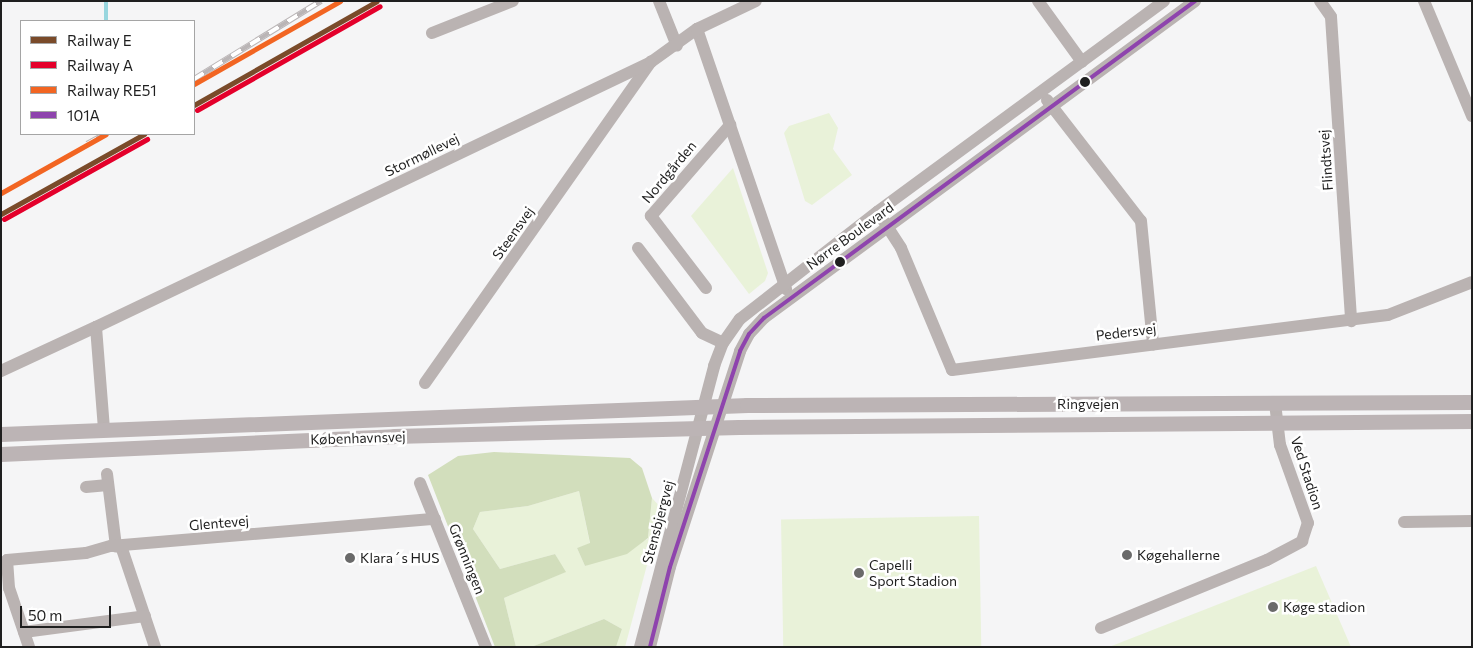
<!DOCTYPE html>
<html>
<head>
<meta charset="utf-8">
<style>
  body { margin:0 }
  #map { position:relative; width:1473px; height:648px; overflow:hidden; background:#f5f5f6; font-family:Commissioner,sans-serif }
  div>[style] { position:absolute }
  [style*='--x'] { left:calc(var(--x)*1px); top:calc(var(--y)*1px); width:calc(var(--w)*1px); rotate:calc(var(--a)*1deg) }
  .green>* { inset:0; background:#e9f2d9; transform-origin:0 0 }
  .forest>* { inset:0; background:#d2debc }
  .stream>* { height:4px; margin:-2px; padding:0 2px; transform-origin:2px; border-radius:2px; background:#98d6de }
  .minor>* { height:12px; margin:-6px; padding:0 6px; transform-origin:6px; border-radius:6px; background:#bab3b2 }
  .major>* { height:15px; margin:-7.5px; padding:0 7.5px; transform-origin:7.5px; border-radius:7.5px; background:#bcb4b5 }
  .rail>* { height:5.5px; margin-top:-2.75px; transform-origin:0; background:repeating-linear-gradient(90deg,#fff 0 11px,#bab5b6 0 22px); box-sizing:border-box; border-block:1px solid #bab5b6 }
  .bus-1>* { height:4px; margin:-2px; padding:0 2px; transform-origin:2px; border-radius:2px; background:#8e44ad }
  .rail-1>* { height:5px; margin:-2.5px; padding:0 2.5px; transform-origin:2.5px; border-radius:2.5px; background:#7a4b2a }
  .rail-2>* { height:5px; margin:-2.5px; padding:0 2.5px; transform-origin:2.5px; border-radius:2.5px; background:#e4002b }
  .rail-3>* { height:5px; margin:-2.5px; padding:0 2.5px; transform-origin:2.5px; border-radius:2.5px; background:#f26522 }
  .dots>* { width:14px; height:14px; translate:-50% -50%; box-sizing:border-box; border:2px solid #fff; border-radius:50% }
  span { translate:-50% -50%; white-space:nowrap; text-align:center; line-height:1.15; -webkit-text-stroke:5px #fff; paint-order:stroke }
  .street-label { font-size:14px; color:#1f1f1f }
  .poi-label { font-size:14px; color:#1f1f1f }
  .left { translate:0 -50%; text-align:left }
  .frame { position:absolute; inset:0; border:2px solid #1f1f1f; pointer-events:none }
  .legend { position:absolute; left:20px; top:20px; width:175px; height:115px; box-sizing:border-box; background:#fff; border:1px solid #a5a5a5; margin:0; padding:6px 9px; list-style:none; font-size:15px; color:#1f1f1f }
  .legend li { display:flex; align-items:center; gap:10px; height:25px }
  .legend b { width:25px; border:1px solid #a5a5a5 }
  .scale { position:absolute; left:20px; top:606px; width:91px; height:22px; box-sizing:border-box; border:2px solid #1f1f1f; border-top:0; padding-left:6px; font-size:15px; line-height:18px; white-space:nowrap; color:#1f1f1f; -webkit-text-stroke:4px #fff; paint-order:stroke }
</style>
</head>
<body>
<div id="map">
  <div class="green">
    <div style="clip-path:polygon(829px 113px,838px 128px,833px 149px,852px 175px,812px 205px,805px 201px,784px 133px,789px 126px)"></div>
    <div style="clip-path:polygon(733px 168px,768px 273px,765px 281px,749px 294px,691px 216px)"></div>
    <div style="clip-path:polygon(579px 491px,590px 544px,577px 548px,585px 566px,648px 539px,652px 498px,662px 509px,625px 647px,616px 647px,622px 629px,604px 619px,531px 647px,516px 647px,504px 598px,565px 572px,555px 554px,500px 569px,473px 529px,480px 512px,528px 506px)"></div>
    <div style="left:979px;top:516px;width:130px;height:198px;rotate:89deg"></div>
    <div style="clip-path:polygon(1316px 566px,1351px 647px,1109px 647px)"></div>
  </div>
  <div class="forest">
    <div style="clip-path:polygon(494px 452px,630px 458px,642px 468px,652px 498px,648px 538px,627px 554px,585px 566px,577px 548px,590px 543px,579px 491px,528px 506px,480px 512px,473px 529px,500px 569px,555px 554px,566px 572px,504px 598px,516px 647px,495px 647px,428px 475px,458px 456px)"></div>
    <div style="clip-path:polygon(604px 619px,622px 629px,616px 647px,531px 647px)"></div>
  </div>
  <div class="stream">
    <div style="--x:106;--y:1;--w:20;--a:90"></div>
  </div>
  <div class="minor">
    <div style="--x:659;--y:1;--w:48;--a:68.2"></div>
    <div style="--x:1038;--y:1;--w:75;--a:54.2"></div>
    <div style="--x:1320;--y:1;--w:19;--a:55"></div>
    <div style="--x:1331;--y:17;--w:305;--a:86.2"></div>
    <div style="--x:1424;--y:1;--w:125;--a:67.3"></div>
    <div style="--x:697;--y:29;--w:275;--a:71.1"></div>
    <div style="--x:432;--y:33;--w:87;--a:-21.6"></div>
    <div style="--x:1047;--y:100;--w:153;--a:52.2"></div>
    <div style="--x:1141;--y:221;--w:124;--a:84.4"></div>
    <div style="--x:883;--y:220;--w:33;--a:57"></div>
    <div style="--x:901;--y:248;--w:132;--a:67.3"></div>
    <div style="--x:952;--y:370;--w:439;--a:-7.2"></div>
    <div style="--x:1388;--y:315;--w:90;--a:-21.4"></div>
    <div style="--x:638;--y:248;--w:106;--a:53"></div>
    <div style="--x:702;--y:333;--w:23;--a:25"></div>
    <div style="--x:706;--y:288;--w:91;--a:-127.4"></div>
    <div style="--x:651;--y:216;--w:121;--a:-49"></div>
    <div style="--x:1;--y:371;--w:105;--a:-24.9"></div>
    <div style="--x:425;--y:383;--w:393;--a:-54.9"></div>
    <div style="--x:104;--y:429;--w:102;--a:-94.5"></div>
    <div style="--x:96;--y:327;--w:615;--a:-25.52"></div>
    <div style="--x:651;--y:62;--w:57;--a:-35.7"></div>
    <div style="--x:697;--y:29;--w:65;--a:-25.4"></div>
    <div style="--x:107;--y:474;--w:73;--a:82.9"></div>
    <div style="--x:420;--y:483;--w:177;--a:68.1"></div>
    <div style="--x:86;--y:487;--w:22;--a:-5"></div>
    <div style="--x:1404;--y:522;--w:68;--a:-0.8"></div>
    <div style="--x:121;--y:546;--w:107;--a:71.4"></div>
    <div style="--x:1101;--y:628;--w:179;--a:-22.3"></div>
    <div style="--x:1267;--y:560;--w:40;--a:-28"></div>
    <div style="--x:1302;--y:541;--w:19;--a:-72"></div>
    <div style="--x:1308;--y:523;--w:83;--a:-109.7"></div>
    <div style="--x:1280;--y:445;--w:42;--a:-96.8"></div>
    <div style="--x:24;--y:632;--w:122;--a:-7.5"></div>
    <div style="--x:29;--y:647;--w:62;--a:-108.7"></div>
    <div style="--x:9;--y:588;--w:28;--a:-94"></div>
    <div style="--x:7;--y:560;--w:79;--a:-5.1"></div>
    <div style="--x:86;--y:553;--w:26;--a:-16"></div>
    <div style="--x:111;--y:546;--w:325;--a:-4.8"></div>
    <div style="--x:640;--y:647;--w:291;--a:-75.2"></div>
    <div style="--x:714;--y:366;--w:25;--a:-69"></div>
    <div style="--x:723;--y:343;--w:29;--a:-55"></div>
    <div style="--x:740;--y:319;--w:174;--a:-38"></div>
    <div style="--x:877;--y:212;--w:356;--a:-36.3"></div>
    <div style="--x:650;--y:647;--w:82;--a:-76"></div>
    <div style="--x:670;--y:567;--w:227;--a:-72"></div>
    <div style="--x:740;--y:351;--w:19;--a:-62"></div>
    <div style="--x:749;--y:334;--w:22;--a:-47"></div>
    <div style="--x:764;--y:318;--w:535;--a:-36.33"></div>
  </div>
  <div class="major">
    <div style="--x:1;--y:434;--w:747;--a:-2.23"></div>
    <div style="--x:747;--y:405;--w:725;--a:-0.24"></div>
    <div style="--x:1;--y:454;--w:393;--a:-2.6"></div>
    <div style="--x:394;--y:436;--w:345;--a:-1.5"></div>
    <div style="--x:739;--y:427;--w:733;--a:-0.47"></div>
  </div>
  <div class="rail">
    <div style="--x:194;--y:79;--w:149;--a:-31.6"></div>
    <div style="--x:87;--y:144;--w:21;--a:-29"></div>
  </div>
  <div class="bus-1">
    <div style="--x:650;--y:647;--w:82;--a:-76"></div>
    <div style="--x:670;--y:567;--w:227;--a:-72"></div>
    <div style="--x:740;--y:351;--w:19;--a:-62"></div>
    <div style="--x:749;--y:334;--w:22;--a:-47"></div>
    <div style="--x:764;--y:318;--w:535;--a:-36.33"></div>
  </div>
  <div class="rail-1">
    <div style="--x:194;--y:105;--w:210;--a:-29.6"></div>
    <div style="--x:1;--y:214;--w:164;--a:-29.2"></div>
  </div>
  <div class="rail-2">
    <div style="--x:197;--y:110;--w:210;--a:-29.6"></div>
    <div style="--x:4;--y:219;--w:164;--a:-29.2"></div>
  </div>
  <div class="rail-3">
    <div style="--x:194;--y:84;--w:168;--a:-29.6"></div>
    <div style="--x:1;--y:193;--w:120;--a:-29.3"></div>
  </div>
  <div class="dots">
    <div style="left:1085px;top:82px;background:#1f1f1f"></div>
    <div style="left:840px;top:262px;background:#1f1f1f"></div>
    <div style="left:1127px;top:555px;background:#6a6a6a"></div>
    <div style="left:350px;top:558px;background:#6a6a6a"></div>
    <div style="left:859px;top:573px;background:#6a6a6a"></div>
    <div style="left:1273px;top:607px;background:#6a6a6a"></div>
  </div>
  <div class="street-label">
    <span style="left:422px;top:155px;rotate:-26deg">Stormøllevej</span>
    <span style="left:1326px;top:160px;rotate:-94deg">Flindtsvej</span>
    <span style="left:669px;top:172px;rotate:-50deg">Nordgården</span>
    <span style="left:513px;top:233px;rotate:-55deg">Steensvej</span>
    <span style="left:850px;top:236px;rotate:-36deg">Nørre Boulevard</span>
    <span style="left:1126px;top:332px;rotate:-7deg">Pedersvej</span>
    <span style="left:1088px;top:404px">Ringvejen</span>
    <span style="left:358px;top:438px;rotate:-2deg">Københavnsvej</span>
    <span style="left:1307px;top:473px;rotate:72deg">Ved Stadion</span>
    <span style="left:658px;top:522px;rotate:-75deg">Stensbjergvej</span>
    <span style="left:219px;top:523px;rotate:-5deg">Glentevej</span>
    <span style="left:467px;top:559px;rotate:68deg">Grønningen</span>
  </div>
  <div class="poi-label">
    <span class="left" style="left:1137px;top:555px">Køgehallerne</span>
    <span class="left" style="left:360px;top:558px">Klara´s HUS</span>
    <span class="left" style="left:869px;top:573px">Capelli<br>Sport Stadion</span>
    <span class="left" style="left:1283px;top:607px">Køge stadion</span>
  </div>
  <div class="frame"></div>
  <ul class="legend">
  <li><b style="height:6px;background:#7a4b2a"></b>Railway E</li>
  <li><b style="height:6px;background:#e4002b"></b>Railway A</li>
  <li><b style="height:6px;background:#f26522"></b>Railway RE51</li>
  <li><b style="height:6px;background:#8e44ad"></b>101A</li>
  </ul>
  <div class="scale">50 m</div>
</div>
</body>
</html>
